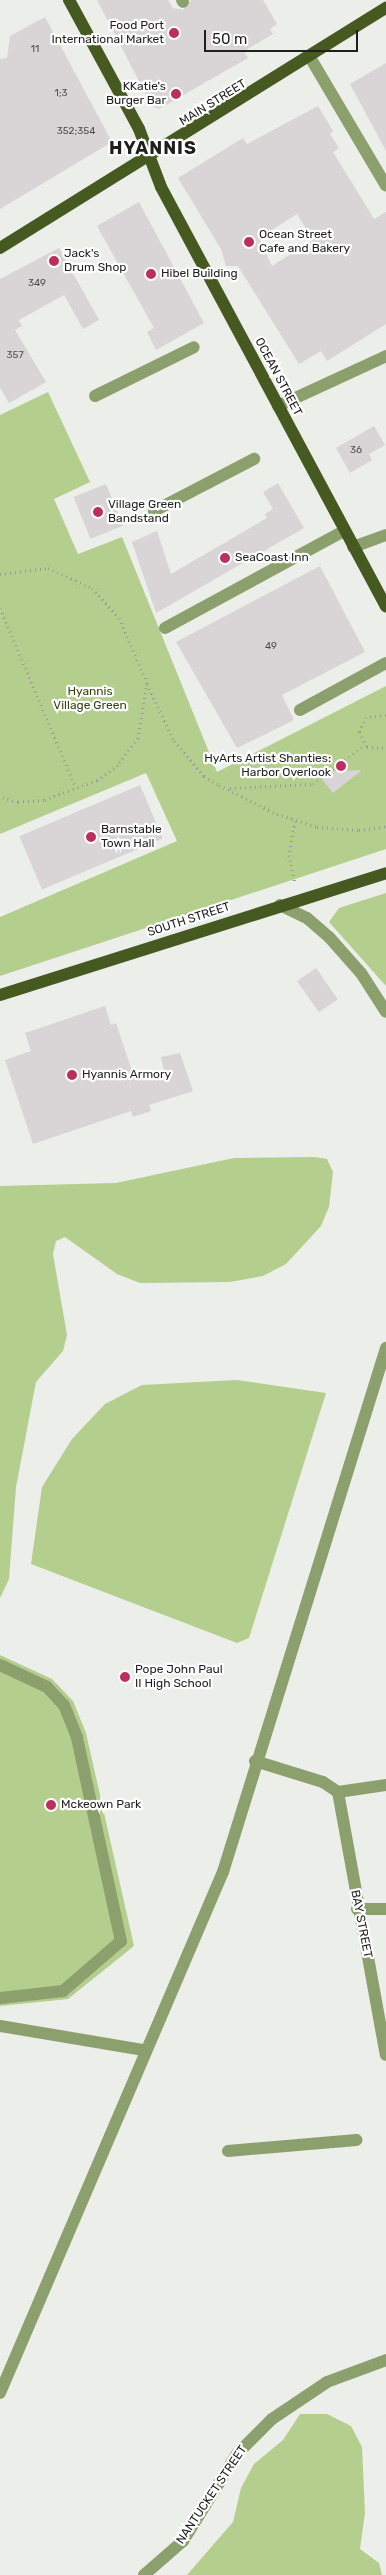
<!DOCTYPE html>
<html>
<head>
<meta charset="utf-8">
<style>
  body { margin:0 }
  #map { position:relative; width:386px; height:2575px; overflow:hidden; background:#eceeea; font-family:Rubik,sans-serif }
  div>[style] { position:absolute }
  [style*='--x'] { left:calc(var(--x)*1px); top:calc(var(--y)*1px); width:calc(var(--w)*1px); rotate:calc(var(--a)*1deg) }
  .green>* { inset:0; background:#b4ce8d }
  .building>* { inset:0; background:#d9d4d5; transform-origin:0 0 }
  .path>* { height:3px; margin-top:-1.5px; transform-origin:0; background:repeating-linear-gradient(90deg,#9a9b98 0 1px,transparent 0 5px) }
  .minor>* { height:12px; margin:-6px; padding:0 6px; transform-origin:6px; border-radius:6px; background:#8ba06d }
  .major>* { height:12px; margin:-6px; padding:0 6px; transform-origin:6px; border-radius:6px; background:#465921 }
  .dots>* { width:14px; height:14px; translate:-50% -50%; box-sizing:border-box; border:2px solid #fff; border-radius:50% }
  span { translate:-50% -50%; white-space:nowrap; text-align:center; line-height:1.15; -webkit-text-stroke:4.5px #fff; paint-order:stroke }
  .number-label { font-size:10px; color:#4e4d4c }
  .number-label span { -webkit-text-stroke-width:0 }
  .poi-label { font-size:12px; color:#1f201e }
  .right { translate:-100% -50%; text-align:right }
  .left { translate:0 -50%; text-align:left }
  .street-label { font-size:12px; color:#1f201e }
  .park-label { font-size:12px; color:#33450c }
  .district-label { font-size:18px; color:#1f201e; font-weight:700; letter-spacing:1px }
  .scale { position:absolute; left:204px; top:30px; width:154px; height:22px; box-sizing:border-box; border:2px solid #1f201e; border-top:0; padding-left:6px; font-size:15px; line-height:18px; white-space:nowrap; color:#1f201e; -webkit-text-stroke:4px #fff; paint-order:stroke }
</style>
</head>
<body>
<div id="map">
  <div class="green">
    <div style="clip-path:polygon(48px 392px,90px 482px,54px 499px,78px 554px,122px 537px,217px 772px,386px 686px,386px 849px,0 976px,0 917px,177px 841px,146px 773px,0 834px,0 415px)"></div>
    <div style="clip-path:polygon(386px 893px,386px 986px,329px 922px,339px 908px)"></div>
    <div style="clip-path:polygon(315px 1157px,327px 1159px,333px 1172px,329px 1207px,321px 1226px,286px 1264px,263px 1276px,230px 1282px,140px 1283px,117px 1274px,65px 1237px,56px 1241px,53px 1254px,67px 1335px,63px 1351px,36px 1382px,16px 1487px,9px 1579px,0 1598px,0 1186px,116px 1183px,234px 1158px)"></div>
    <div style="clip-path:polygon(237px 1380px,326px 1393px,249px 1638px,237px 1643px,31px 1564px,42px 1487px,72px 1439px,105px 1404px,142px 1385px)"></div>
    <div style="clip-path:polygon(0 1655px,52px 1679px,73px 1701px,86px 1733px,134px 1946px,68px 1999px,0 2006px)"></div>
    <div style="clip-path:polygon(300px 2414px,327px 2414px,351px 2426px,362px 2447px,365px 2513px,360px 2549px,379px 2563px,382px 2575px,187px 2575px,233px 2522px,241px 2488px,254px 2464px,283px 2440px)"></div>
  </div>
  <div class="building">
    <div style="clip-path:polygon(97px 0,168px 0,173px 8px,183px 10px,191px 0,263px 0,277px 24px,270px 29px,273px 34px,244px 51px,248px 58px,159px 109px,152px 106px)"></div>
    <div style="clip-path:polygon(45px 17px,112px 142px,0 209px,0 59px,7px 58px,10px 36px)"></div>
    <div style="clip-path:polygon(386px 63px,386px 151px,350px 84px)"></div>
    <div style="clip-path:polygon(evenodd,318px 106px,333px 131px,330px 134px,339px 148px,333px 152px,374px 219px,386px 212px,386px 324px,327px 361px,321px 351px,299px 364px,238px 266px,226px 266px,221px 249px,178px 178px,243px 138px,247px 144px,318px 106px,297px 214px,313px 240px,272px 266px,259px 238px,297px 214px)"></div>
    <div style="clip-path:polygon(139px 202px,204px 323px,156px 350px,147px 332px,154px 328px,97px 226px)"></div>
    <div style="clip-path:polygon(59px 248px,99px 320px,83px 329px,64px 295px,19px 320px,22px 326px,15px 330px,46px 382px,9px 403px,0 388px,0 279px)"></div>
    <div style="clip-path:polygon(374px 426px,385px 445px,369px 454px,372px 460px,350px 473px,336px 448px)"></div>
    <div style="clip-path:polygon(278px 483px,304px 528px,156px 613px,132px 542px,157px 531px,171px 574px,267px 518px,265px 514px,273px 509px,263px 492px)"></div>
    <div style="left:106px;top:484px;width:45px;height:35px;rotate:68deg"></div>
    <div style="clip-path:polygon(320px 566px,365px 652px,282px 695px,294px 720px,237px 748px,176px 642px)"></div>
    <div style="clip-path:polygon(362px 770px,333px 793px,316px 772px)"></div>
    <div style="left:140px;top:785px;width:58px;height:131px;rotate:67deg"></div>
    <div style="left:316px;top:968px;width:38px;height:23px;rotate:55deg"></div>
    <div style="clip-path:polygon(105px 1006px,111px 1025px,116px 1023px,135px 1080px,164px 1071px,161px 1057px,180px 1053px,193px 1091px,149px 1105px,151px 1111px,133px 1117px,131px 1111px,33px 1144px,5px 1060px,31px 1051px,25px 1033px)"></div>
  </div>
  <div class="path">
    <div style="--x:0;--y:574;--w:48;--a:-7.1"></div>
    <div style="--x:48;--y:568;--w:48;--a:24.4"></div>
    <div style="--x:92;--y:588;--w:40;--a:48"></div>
    <div style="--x:119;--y:618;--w:71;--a:66.7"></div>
    <div style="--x:147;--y:683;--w:56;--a:99.3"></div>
    <div style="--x:138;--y:738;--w:34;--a:127"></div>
    <div style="--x:118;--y:765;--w:26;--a:144"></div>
    <div style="--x:97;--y:780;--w:57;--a:159.3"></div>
    <div style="--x:44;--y:800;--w:26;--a:176"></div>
    <div style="--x:18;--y:802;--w:19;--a:-164"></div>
    <div style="--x:0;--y:608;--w:195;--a:67.1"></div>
    <div style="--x:147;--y:684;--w:63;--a:64.7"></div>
    <div style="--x:174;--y:741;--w:46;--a:49.4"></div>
    <div style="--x:204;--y:776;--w:17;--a:31"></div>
    <div style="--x:219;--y:785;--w:65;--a:26.6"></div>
    <div style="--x:277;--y:814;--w:42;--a:18"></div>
    <div style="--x:317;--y:827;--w:42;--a:4.1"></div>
    <div style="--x:359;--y:830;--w:27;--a:-8"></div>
    <div style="--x:386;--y:715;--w:20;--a:174"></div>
    <div style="--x:366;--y:717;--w:17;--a:115"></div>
    <div style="--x:359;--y:732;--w:17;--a:62"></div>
    <div style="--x:367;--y:747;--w:19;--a:3"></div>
    <div style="--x:230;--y:788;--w:83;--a:-2.8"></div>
    <div style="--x:313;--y:784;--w:65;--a:-36.9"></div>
    <div style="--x:295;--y:821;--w:35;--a:100"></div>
    <div style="--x:289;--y:855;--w:30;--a:78"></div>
  </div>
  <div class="minor">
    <div style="--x:182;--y:0;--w:2;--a:63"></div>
    <div style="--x:311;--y:59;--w:147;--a:59.4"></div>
    <div style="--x:95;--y:396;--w:110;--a:-26.3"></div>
    <div style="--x:278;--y:406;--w:119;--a:-24.8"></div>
    <div style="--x:154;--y:511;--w:113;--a:-27.5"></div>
    <div style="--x:353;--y:547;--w:35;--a:-20"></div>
    <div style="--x:165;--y:628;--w:204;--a:-28.5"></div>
    <div style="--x:300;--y:710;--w:98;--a:-28.7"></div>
    <div style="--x:280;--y:905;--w:30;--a:26"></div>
    <div style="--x:307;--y:918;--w:29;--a:41"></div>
    <div style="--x:329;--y:937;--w:48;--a:48.4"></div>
    <div style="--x:361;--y:973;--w:46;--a:57.3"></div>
    <div style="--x:0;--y:1665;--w:52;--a:25.1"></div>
    <div style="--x:47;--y:1687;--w:25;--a:47"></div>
    <div style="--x:64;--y:1705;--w:35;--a:68"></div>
    <div style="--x:77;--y:1738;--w:208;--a:77.8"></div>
    <div style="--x:121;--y:1941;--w:77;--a:139.2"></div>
    <div style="--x:63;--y:1991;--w:63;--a:173.7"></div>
    <div style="--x:255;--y:1761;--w:71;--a:17.2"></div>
    <div style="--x:323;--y:1782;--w:18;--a:34"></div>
    <div style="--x:338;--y:1792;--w:49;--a:-8.3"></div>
    <div style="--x:338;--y:1792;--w:267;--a:79.7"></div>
    <div style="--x:357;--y:1909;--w:29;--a:0"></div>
    <div style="--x:0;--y:2026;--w:146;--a:9.5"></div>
    <div style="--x:228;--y:2151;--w:129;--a:-4.9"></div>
    <div style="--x:0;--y:2393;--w:567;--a:-66.83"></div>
    <div style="--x:223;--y:1872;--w:549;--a:-72.72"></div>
    <div style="--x:144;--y:2575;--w:52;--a:-41.1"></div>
    <div style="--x:183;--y:2541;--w:102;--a:-58.2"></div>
    <div style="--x:237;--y:2454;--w:49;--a:-45"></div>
    <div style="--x:272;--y:2419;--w:66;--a:-33.9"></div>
    <div style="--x:327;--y:2382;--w:63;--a:-20.4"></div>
  </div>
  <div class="major">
    <div style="--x:69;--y:0;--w:147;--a:61.5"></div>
    <div style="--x:139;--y:129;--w:62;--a:69.2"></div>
    <div style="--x:161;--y:187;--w:476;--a:61.8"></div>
    <div style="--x:0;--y:248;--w:455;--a:-31.9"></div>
    <div style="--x:0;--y:995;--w:405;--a:-17.5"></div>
  </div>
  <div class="dots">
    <div style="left:174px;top:33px;background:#bb2e60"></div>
    <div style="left:176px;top:94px;background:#bb2e60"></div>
    <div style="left:249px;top:242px;background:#bb2e60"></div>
    <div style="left:54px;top:261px;background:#bb2e60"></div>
    <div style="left:151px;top:274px;background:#bb2e60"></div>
    <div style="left:98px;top:512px;background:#bb2e60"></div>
    <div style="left:225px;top:558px;background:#bb2e60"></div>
    <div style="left:341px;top:766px;background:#bb2e60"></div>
    <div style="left:91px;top:837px;background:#bb2e60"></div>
    <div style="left:72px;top:1075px;background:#bb2e60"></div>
    <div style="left:125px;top:1677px;background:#bb2e60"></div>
    <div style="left:51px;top:1805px;background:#bb2e60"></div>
  </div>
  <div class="number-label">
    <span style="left:35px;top:50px">11</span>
    <span style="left:61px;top:94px">1;3</span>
    <span style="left:76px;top:132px">352;354</span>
    <span style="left:37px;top:284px">349</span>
    <span style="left:15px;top:356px">357</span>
    <span style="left:356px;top:451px">36</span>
    <span style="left:271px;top:647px">49</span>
  </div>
  <div class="poi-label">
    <span class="right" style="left:164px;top:33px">Food Port<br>International Market</span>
    <span class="right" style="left:166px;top:94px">KKatie's<br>Burger Bar</span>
    <span class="left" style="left:259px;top:242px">Ocean Street<br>Cafe and Bakery</span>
    <span class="left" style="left:64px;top:261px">Jack's<br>Drum Shop</span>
    <span class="left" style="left:161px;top:274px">Hibel Building</span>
    <span class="left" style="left:108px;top:512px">Village Green<br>Bandstand</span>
    <span class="left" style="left:235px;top:558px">SeaCoast Inn</span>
    <span class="right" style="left:331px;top:766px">HyArts Artist Shanties:<br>Harbor Overlook</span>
    <span class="left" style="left:101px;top:837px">Barnstable<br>Town Hall</span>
    <span class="left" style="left:82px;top:1075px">Hyannis Armory</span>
    <span class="left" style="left:135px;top:1677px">Pope John Paul<br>II High School</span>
    <span class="left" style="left:61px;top:1805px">Mckeown Park</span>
  </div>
  <div class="street-label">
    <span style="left:213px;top:103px;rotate:-32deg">MAIN STREET</span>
    <span style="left:278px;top:377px;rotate:62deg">OCEAN STREET</span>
    <span style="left:189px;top:920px;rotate:-18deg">SOUTH STREET</span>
    <span style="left:361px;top:1924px;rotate:79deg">BAY STREET</span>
    <span style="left:212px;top:2495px;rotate:-56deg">NANTUCKET STREET</span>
  </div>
  <div class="park-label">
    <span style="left:90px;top:699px">Hyannis<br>Village Green</span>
  </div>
  <div class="district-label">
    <span style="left:153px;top:148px">HYANNIS</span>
  </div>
  <div class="scale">50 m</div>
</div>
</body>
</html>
